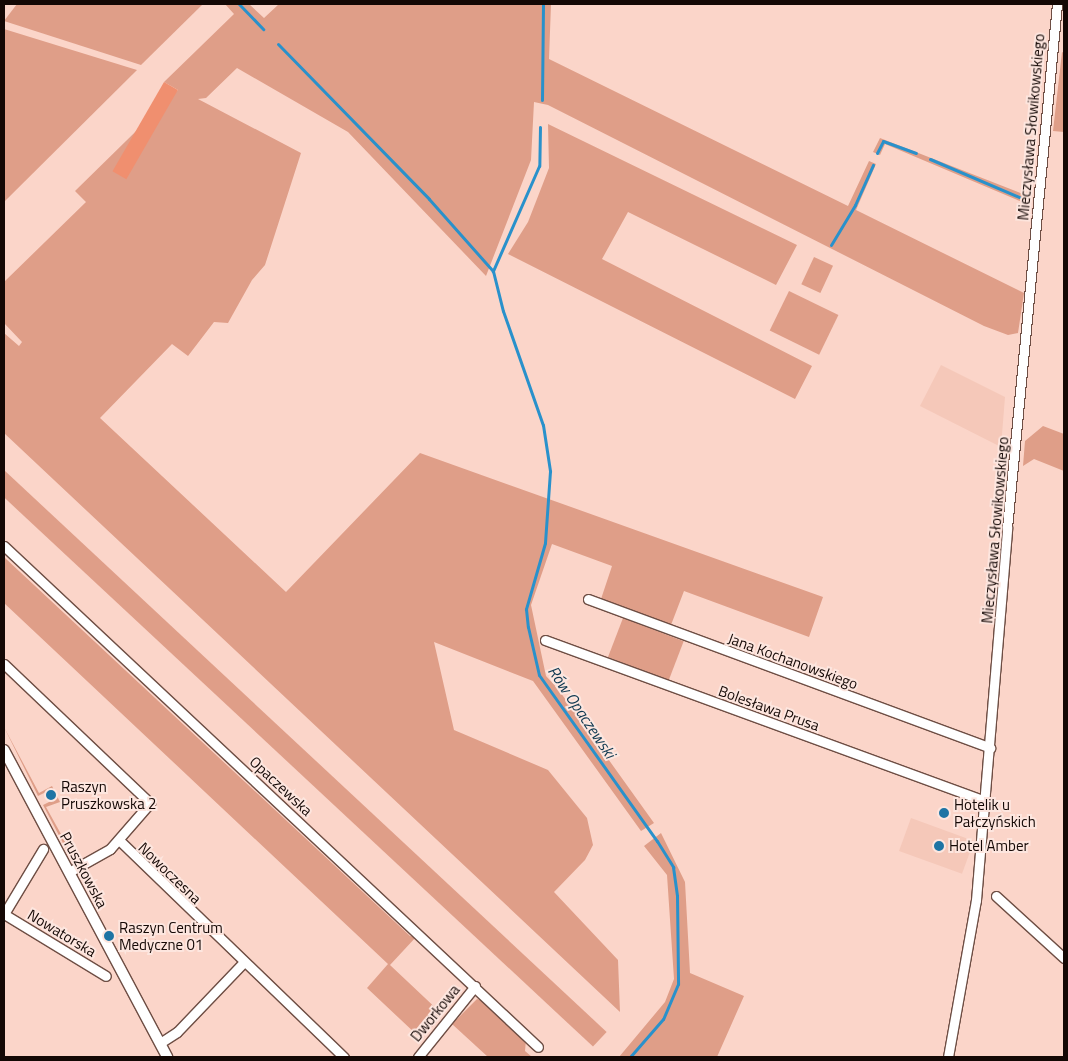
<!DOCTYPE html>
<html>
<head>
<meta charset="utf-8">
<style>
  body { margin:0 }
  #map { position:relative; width:1068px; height:1061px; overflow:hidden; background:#fbd5c9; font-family:"Titillium Web",sans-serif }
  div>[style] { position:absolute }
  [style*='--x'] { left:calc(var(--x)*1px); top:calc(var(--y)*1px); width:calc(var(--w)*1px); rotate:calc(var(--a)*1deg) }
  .built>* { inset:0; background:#f5c8b9; transform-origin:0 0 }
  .green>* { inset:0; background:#df9e88; transform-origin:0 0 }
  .forest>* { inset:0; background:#f08f6f; transform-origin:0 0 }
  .stream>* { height:3px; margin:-1.5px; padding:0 1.5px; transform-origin:1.5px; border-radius:1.5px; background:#2991cb }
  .roads { filter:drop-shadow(1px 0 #6e4e44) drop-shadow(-1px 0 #6e4e44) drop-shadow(0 1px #6e4e44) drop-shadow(0 -1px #6e4e44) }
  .minor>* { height:9px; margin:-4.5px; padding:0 4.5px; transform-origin:4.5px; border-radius:4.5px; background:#fff }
  .tertiary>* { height:10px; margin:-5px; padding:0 5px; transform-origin:5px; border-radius:5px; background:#fff }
  .dots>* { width:14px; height:14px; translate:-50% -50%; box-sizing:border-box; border:2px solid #fde6df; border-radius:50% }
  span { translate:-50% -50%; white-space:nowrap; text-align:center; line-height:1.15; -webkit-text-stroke:4px #fde6df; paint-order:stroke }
  .street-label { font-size:15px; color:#140805 }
  .poi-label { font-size:15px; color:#140805 }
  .left { translate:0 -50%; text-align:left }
  .water-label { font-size:16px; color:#0e3850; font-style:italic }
  .frame { position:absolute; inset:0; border:5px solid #140805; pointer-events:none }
</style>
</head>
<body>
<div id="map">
  <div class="built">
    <div style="clip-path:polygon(941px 365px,1005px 397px,1001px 447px,920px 406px)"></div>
    <div style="left:911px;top:818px;width:67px;height:35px;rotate:20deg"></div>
  </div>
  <div class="green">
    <div style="clip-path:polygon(17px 4px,203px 4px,141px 65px,4px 21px)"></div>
    <div style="clip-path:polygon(225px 4px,249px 4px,264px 18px,279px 4px,551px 4px,549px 59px,848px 206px,869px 161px,876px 164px,856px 210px,1024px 293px,1018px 333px,1008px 335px,984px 326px,548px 105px,534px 102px,531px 160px,486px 276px,348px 132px,237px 68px,206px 98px,198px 99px,301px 153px,265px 265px,252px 280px,228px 323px,214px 322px,188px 356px,172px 344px,100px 418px,286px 592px,420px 453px,823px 597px,809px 637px,684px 591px,671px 625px,601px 599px,612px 566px,552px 544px,531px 605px,546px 676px,558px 689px,654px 823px,641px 831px,533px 681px,434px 642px,454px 730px,548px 770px,587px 818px,593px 845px,585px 860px,554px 892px,618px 960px,620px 1012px,4px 433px,4px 333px,19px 346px,22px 342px,4px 323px,4px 282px,86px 202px,75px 191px,178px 90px,164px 82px,234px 14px)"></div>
    <div style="clip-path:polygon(4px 29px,137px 70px,4px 202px)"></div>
    <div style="clip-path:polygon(1062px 52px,1064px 53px,1064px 132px,1053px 131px)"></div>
    <div style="clip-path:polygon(548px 124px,797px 245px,776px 285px,628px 212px,602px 259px,812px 366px,795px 399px,508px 254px,528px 222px,549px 168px)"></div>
    <div style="clip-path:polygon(880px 138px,1023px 194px,1022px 202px,885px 144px,880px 155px,873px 152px)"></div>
    <div style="left:814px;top:257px;width:21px;height:30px;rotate:25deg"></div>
    <div style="left:789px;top:291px;width:55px;height:44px;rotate:26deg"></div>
    <div style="clip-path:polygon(1043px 426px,1064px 434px,1064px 471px,1034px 459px,1023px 466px,1025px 441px)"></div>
    <div style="left:4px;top:470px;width:824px;height:20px;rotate:43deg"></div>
    <div style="clip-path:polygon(4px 557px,410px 936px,416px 937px,390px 965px,442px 1014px,426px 1035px,417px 1035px,367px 988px,388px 964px,4px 603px)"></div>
    <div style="left:623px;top:618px;width:65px;height:42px;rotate:21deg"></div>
    <div style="clip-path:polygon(4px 727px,39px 793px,52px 786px,60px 802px,46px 807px,77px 863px,74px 864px,43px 805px,57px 798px,52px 789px,38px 796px)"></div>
    <div style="clip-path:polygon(661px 833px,685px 882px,690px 973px,744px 996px,717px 1057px,619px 1057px,665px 1002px,674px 979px,667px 875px,644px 846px)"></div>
    <div style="clip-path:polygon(477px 999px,486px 1002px,526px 1040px,525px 1051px,532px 1057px,488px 1057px,452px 1024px)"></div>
  </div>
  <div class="forest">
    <div style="left:164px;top:82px;width:16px;height:103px;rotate:30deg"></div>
  </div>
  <div class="stream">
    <div style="--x:239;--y:4;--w:35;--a:46"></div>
    <div style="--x:278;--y:44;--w:216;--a:45.7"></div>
    <div style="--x:429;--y:199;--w:96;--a:48.4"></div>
    <div style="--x:542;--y:100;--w:96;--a:-89.4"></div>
    <div style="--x:540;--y:127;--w:39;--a:91"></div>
    <div style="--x:539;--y:166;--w:115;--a:113.7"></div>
    <div style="--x:493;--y:271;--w:41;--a:76"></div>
    <div style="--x:503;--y:311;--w:121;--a:70.7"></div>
    <div style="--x:543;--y:425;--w:47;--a:81.3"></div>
    <div style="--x:550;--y:471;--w:72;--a:94"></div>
    <div style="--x:545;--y:543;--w:69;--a:106.1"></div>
    <div style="--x:526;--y:609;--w:18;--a:84"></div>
    <div style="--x:528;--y:627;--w:49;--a:77.1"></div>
    <div style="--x:539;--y:675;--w:204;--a:54.6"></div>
    <div style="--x:657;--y:841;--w:31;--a:58"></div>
    <div style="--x:673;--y:867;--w:29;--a:82"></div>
    <div style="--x:677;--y:896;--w:88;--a:89.3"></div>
    <div style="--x:678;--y:984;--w:38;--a:113"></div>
    <div style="--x:663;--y:1019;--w:50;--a:131"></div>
    <div style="--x:877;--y:153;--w:13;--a:-63"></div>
    <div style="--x:883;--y:141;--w:35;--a:20"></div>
    <div style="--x:930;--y:159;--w:97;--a:23.1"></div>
    <div style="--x:831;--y:245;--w:47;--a:-59"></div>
    <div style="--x:855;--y:205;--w:44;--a:-65.8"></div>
  </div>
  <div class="roads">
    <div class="minor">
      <div style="--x:4;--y:546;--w:732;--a:43.17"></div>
      <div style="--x:588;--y:599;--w:429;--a:20.3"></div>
      <div style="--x:545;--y:640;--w:468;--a:20.1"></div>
      <div style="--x:4;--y:664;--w:202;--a:43.6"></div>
      <div style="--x:150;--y:803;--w:61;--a:131"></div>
      <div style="--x:110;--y:849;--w:47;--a:150.7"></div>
      <div style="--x:119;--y:840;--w:313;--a:44"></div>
      <div style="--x:996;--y:896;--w:92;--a:42.4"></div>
      <div style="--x:4;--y:914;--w:119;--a:31.3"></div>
      <div style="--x:4;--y:914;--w:76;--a:-59"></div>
      <div style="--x:160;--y:1043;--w:20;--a:-33"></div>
      <div style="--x:177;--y:1032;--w:95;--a:-46.3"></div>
      <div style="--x:418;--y:1057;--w:91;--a:-51.2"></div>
      <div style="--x:948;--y:1057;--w:159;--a:-79.9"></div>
      <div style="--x:976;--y:900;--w:373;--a:-85.2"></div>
      <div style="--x:1007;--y:528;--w:526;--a:-84.55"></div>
    </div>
    <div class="tertiary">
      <div style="--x:4;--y:750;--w:348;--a:62"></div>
    </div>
  </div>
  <div class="dots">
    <div style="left:51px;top:795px;background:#1e74a4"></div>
    <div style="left:944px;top:813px;background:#1e74a4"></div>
    <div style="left:939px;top:846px;background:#1e74a4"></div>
    <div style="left:109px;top:936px;background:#1e74a4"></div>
  </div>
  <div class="street-label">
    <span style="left:1031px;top:127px;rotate:-85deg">Mieczysława Słowikowskiego</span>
    <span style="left:995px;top:530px;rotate:-85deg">Mieczysława Słowikowskiego</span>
    <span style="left:793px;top:661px;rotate:20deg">Jana Kochanowskiego</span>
    <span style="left:769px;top:708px;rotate:20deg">Bolesława Prusa</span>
    <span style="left:281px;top:786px;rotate:43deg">Opaczewska</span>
    <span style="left:84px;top:870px;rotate:62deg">Pruszkowska</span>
    <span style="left:170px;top:873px;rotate:44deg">Nowoczesna</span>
    <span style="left:62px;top:933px;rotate:31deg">Nowatorska</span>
    <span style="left:435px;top:1013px;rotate:-51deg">Dworkowa</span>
  </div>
  <div class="poi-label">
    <span class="left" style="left:61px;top:795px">Raszyn<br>Pruszkowska 2</span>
    <span class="left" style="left:954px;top:813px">Hotelik u<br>Pałczyńskich</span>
    <span class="left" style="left:949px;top:846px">Hotel Amber</span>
    <span class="left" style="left:119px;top:936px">Raszyn Centrum<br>Medyczne 01</span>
  </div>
  <div class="water-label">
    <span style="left:582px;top:712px;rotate:56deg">Rów Opaczewski</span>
  </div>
  <div class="frame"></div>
</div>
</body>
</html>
